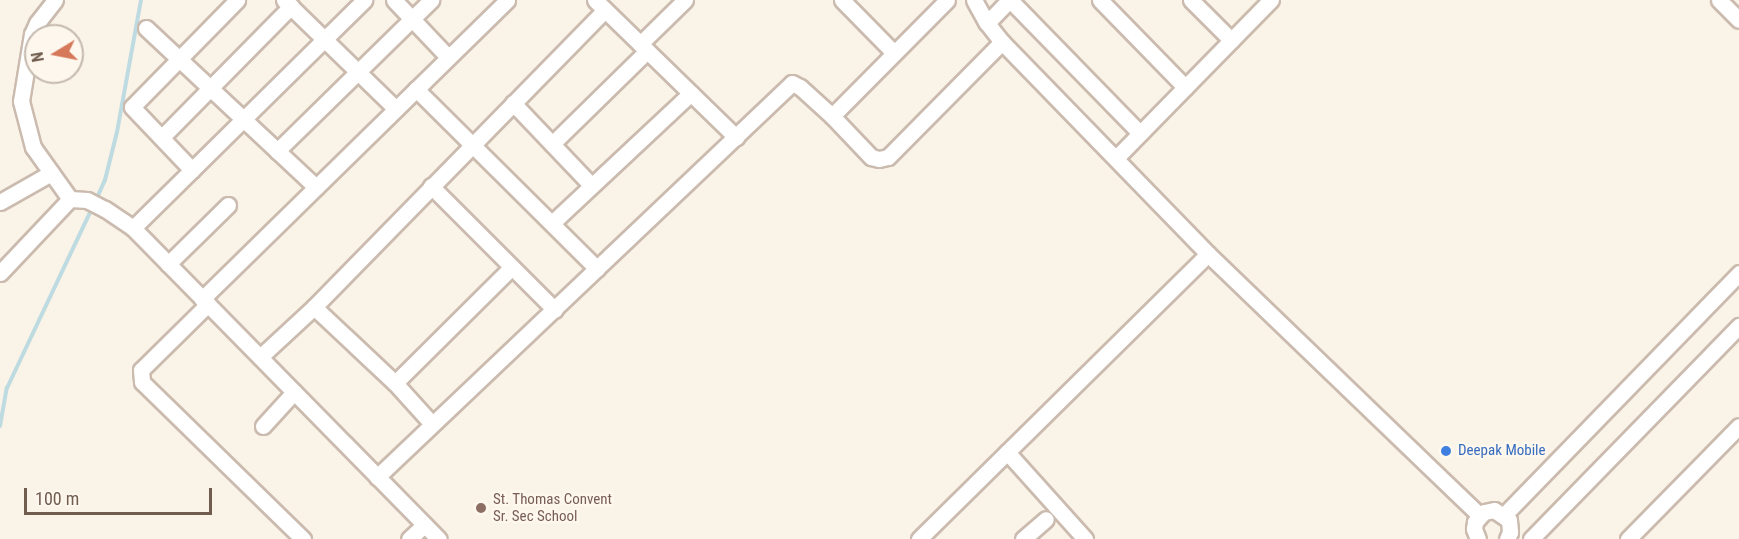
<!DOCTYPE html>
<html>
<head>
<meta charset="utf-8">
<style>
  body { margin:0 }
  #map { position:relative; width:1739px; height:539px; overflow:hidden; background:#faf3e7; font-family:"Roboto Condensed",sans-serif }
  div>[style] { position:absolute }
  [style*='--x'] { left:calc(var(--x)*1px); top:calc(var(--y)*1px); width:calc(var(--w)*1px); rotate:calc(var(--a)*1deg) }
  .stream>* { height:4px; margin:-2px; padding:0 2px; transform-origin:2px; border-radius:2px; background:#bedbe1 }
  .roads { filter:drop-shadow(2px 0 #cbbbaf) drop-shadow(-2px 0 #cbbbaf) drop-shadow(0 2px #cbbbaf) drop-shadow(0 -2px #cbbbaf) }
  .minor>* { height:15px; margin:-7.5px; padding:0 7.5px; transform-origin:7.5px; border-radius:7.5px; background:#fff }
  .dots>* { width:16px; height:16px; translate:-50% -50%; box-sizing:border-box; border:3px solid #fdf7ed; border-radius:50% }
  span { translate:-50% -50%; white-space:nowrap; text-align:center; line-height:1.15; -webkit-text-stroke:5px #fdf7ed; paint-order:stroke }
  .shop-label { font-size:15px; color:#366cbe }
  .left { translate:0 -50%; text-align:left }
  .education-label { font-size:15px; color:#785e54 }
  .north { position:absolute; left:24px; top:24px; width:60px; height:60px; box-sizing:border-box; background:#fdf7ed; border:2px solid #c5b9ae; border-radius:50%; rotate:260deg; font-size:16px; font-weight:700; line-height:24px; text-align:center; color:#715c4f }
  .north::after { content:''; display:block; margin:auto; width:21px; height:27px; background:#d6795a; clip-path:polygon(50% 0,100% 100%,50% 72%,0 100%) }
  .scale { position:absolute; left:24px; top:488px; width:188px; height:27px; box-sizing:border-box; border:3px solid #715c4f; border-top:0; padding-left:8px; font-size:18px; line-height:21px; white-space:nowrap; color:#715c4f; -webkit-text-stroke:4px #fdf7ed; paint-order:stroke }
</style>
</head>
<body>
<div id="map">
  <div class="stream">
    <div style="--x:96;--y:200;--w:22;--a:-66"></div>
    <div style="--x:105;--y:180;--w:49;--a:-76"></div>
    <div style="--x:117;--y:132;--w:134;--a:-79.7"></div>
    <div style="--x:0;--y:426;--w:39;--a:-80"></div>
    <div style="--x:7;--y:388;--w:201;--a:-64.7"></div>
  </div>
  <div class="roads">
    <div class="minor">
      <div style="--x:55;--y:0;--w:29;--a:128"></div>
      <div style="--x:37;--y:23;--w:12;--a:114"></div>
      <div style="--x:32;--y:34;--w:68;--a:99.3"></div>
      <div style="--x:21;--y:101;--w:48;--a:75.4"></div>
      <div style="--x:33;--y:147;--w:64;--a:54.6"></div>
      <div style="--x:284;--y:0;--w:156;--a:44.2"></div>
      <div style="--x:394;--y:0;--w:79;--a:46.5"></div>
      <div style="--x:595;--y:0;--w:197;--a:44.2"></div>
      <div style="--x:842;--y:0;--w:74;--a:45.5"></div>
      <div style="--x:974;--y:0;--w:26;--a:61"></div>
      <div style="--x:987;--y:23;--w:24;--a:52"></div>
      <div style="--x:1002;--y:42;--w:296;--a:45.8"></div>
      <div style="--x:1208;--y:254;--w:376;--a:43.9"></div>
      <div style="--x:1010;--y:0;--w:186;--a:45.7"></div>
      <div style="--x:1100;--y:0;--w:122;--a:45.7"></div>
      <div style="--x:1191;--y:0;--w:57;--a:45"></div>
      <div style="--x:1719;--y:0;--w:28;--a:45"></div>
      <div style="--x:987;--y:23;--w:32;--a:-46"></div>
      <div style="--x:146;--y:28;--w:233;--a:43.1"></div>
      <div style="--x:640;--y:44;--w:63;--a:-44.4"></div>
      <div style="--x:416;--y:89;--w:255;--a:44.8"></div>
      <div style="--x:513;--y:103;--w:113;--a:46.4"></div>
      <div style="--x:832;--y:116;--w:163;--a:-45.2"></div>
      <div style="--x:162;--y:137;--w:184;--a:-45.4"></div>
      <div style="--x:552;--y:144;--w:133;--a:-44.4"></div>
      <div style="--x:277;--y:151;--w:216;--a:-44.4"></div>
      <div style="--x:1117;--y:157;--w:220;--a:-45.6"></div>
      <div style="--x:192;--y:170;--w:87;--a:-133.6"></div>
      <div style="--x:132;--y:107;--w:150;--a:-45.5"></div>
      <div style="--x:431;--y:186;--w:175;--a:45"></div>
      <div style="--x:0;--y:202;--w:59;--a:-29.6"></div>
      <div style="--x:552;--y:223;--w:190;--a:-43.1"></div>
      <div style="--x:133;--y:228;--w:325;--a:-44.6"></div>
      <div style="--x:168;--y:264;--w:84;--a:-44.5"></div>
      <div style="--x:0;--y:273;--w:102;--a:-46.6"></div>
      <div style="--x:70;--y:199;--w:17;--a:3"></div>
      <div style="--x:87;--y:200;--w:20;--a:27"></div>
      <div style="--x:105;--y:209;--w:34;--a:34"></div>
      <div style="--x:133;--y:228;--w:436;--a:45.5"></div>
      <div style="--x:202;--y:299;--w:427;--a:-44.4"></div>
      <div style="--x:208;--y:304;--w:94;--a:135.4"></div>
      <div style="--x:141;--y:370;--w:12;--a:85"></div>
      <div style="--x:142;--y:382;--w:225;--a:44.3"></div>
      <div style="--x:314;--y:307;--w:111;--a:43.2"></div>
      <div style="--x:395;--y:383;--w:55;--a:47.9"></div>
      <div style="--x:260;--y:357;--w:74;--a:-42.8"></div>
      <div style="--x:314;--y:307;--w:416;--a:-45.6"></div>
      <div style="--x:395;--y:383;--w:163;--a:-44.8"></div>
      <div style="--x:263;--y:426;--w:46;--a:-47.6"></div>
      <div style="--x:1007;--y:452;--w:117;--a:48.1"></div>
      <div style="--x:377;--y:477;--w:572;--a:-43.51"></div>
      <div style="--x:792;--y:83;--w:9;--a:27"></div>
      <div style="--x:800;--y:87;--w:43;--a:42.2"></div>
      <div style="--x:832;--y:116;--w:57;--a:46.4"></div>
      <div style="--x:871;--y:157;--w:8;--a:14"></div>
      <div style="--x:879;--y:159;--w:9;--a:-13"></div>
      <div style="--x:888;--y:157;--w:162;--a:-45.3"></div>
      <div style="--x:1505;--y:514;--w:336;--a:-45.8"></div>
      <div style="--x:409;--y:539;--w:21;--a:-43"></div>
      <div style="--x:919;--y:539;--w:406;--a:-44.6"></div>
      <div style="--x:1023;--y:539;--w:30;--a:-41"></div>
      <div style="--x:1478;--y:539;--w:11;--a:-112"></div>
      <div style="--x:1474;--y:529;--w:7;--a:-82"></div>
      <div style="--x:1475;--y:522;--w:13;--a:-48"></div>
      <div style="--x:1484;--y:512;--w:10;--a:-11"></div>
      <div style="--x:1494;--y:510;--w:18;--a:34"></div>
      <div style="--x:1509;--y:520;--w:12;--a:85"></div>
      <div style="--x:1510;--y:532;--w:8;--a:113"></div>
      <div style="--x:1531;--y:539;--w:298;--a:-45.7"></div>
      <div style="--x:1628;--y:539;--w:158;--a:-45.5"></div>
    </div>
  </div>
  <div class="dots">
    <div style="left:1446px;top:451px;background:#3f7fe0"></div>
    <div style="left:481px;top:508px;background:#8d6e63"></div>
  </div>
  <div class="shop-label">
    <span class="left" style="left:1458px;top:451px">Deepak Mobile</span>
  </div>
  <div class="education-label">
    <span class="left" style="left:493px;top:508px">St. Thomas Convent<br>Sr. Sec School</span>
  </div>
  <div class="north">N</div>
  <div class="scale">100 m</div>
</div>
</body>
</html>
